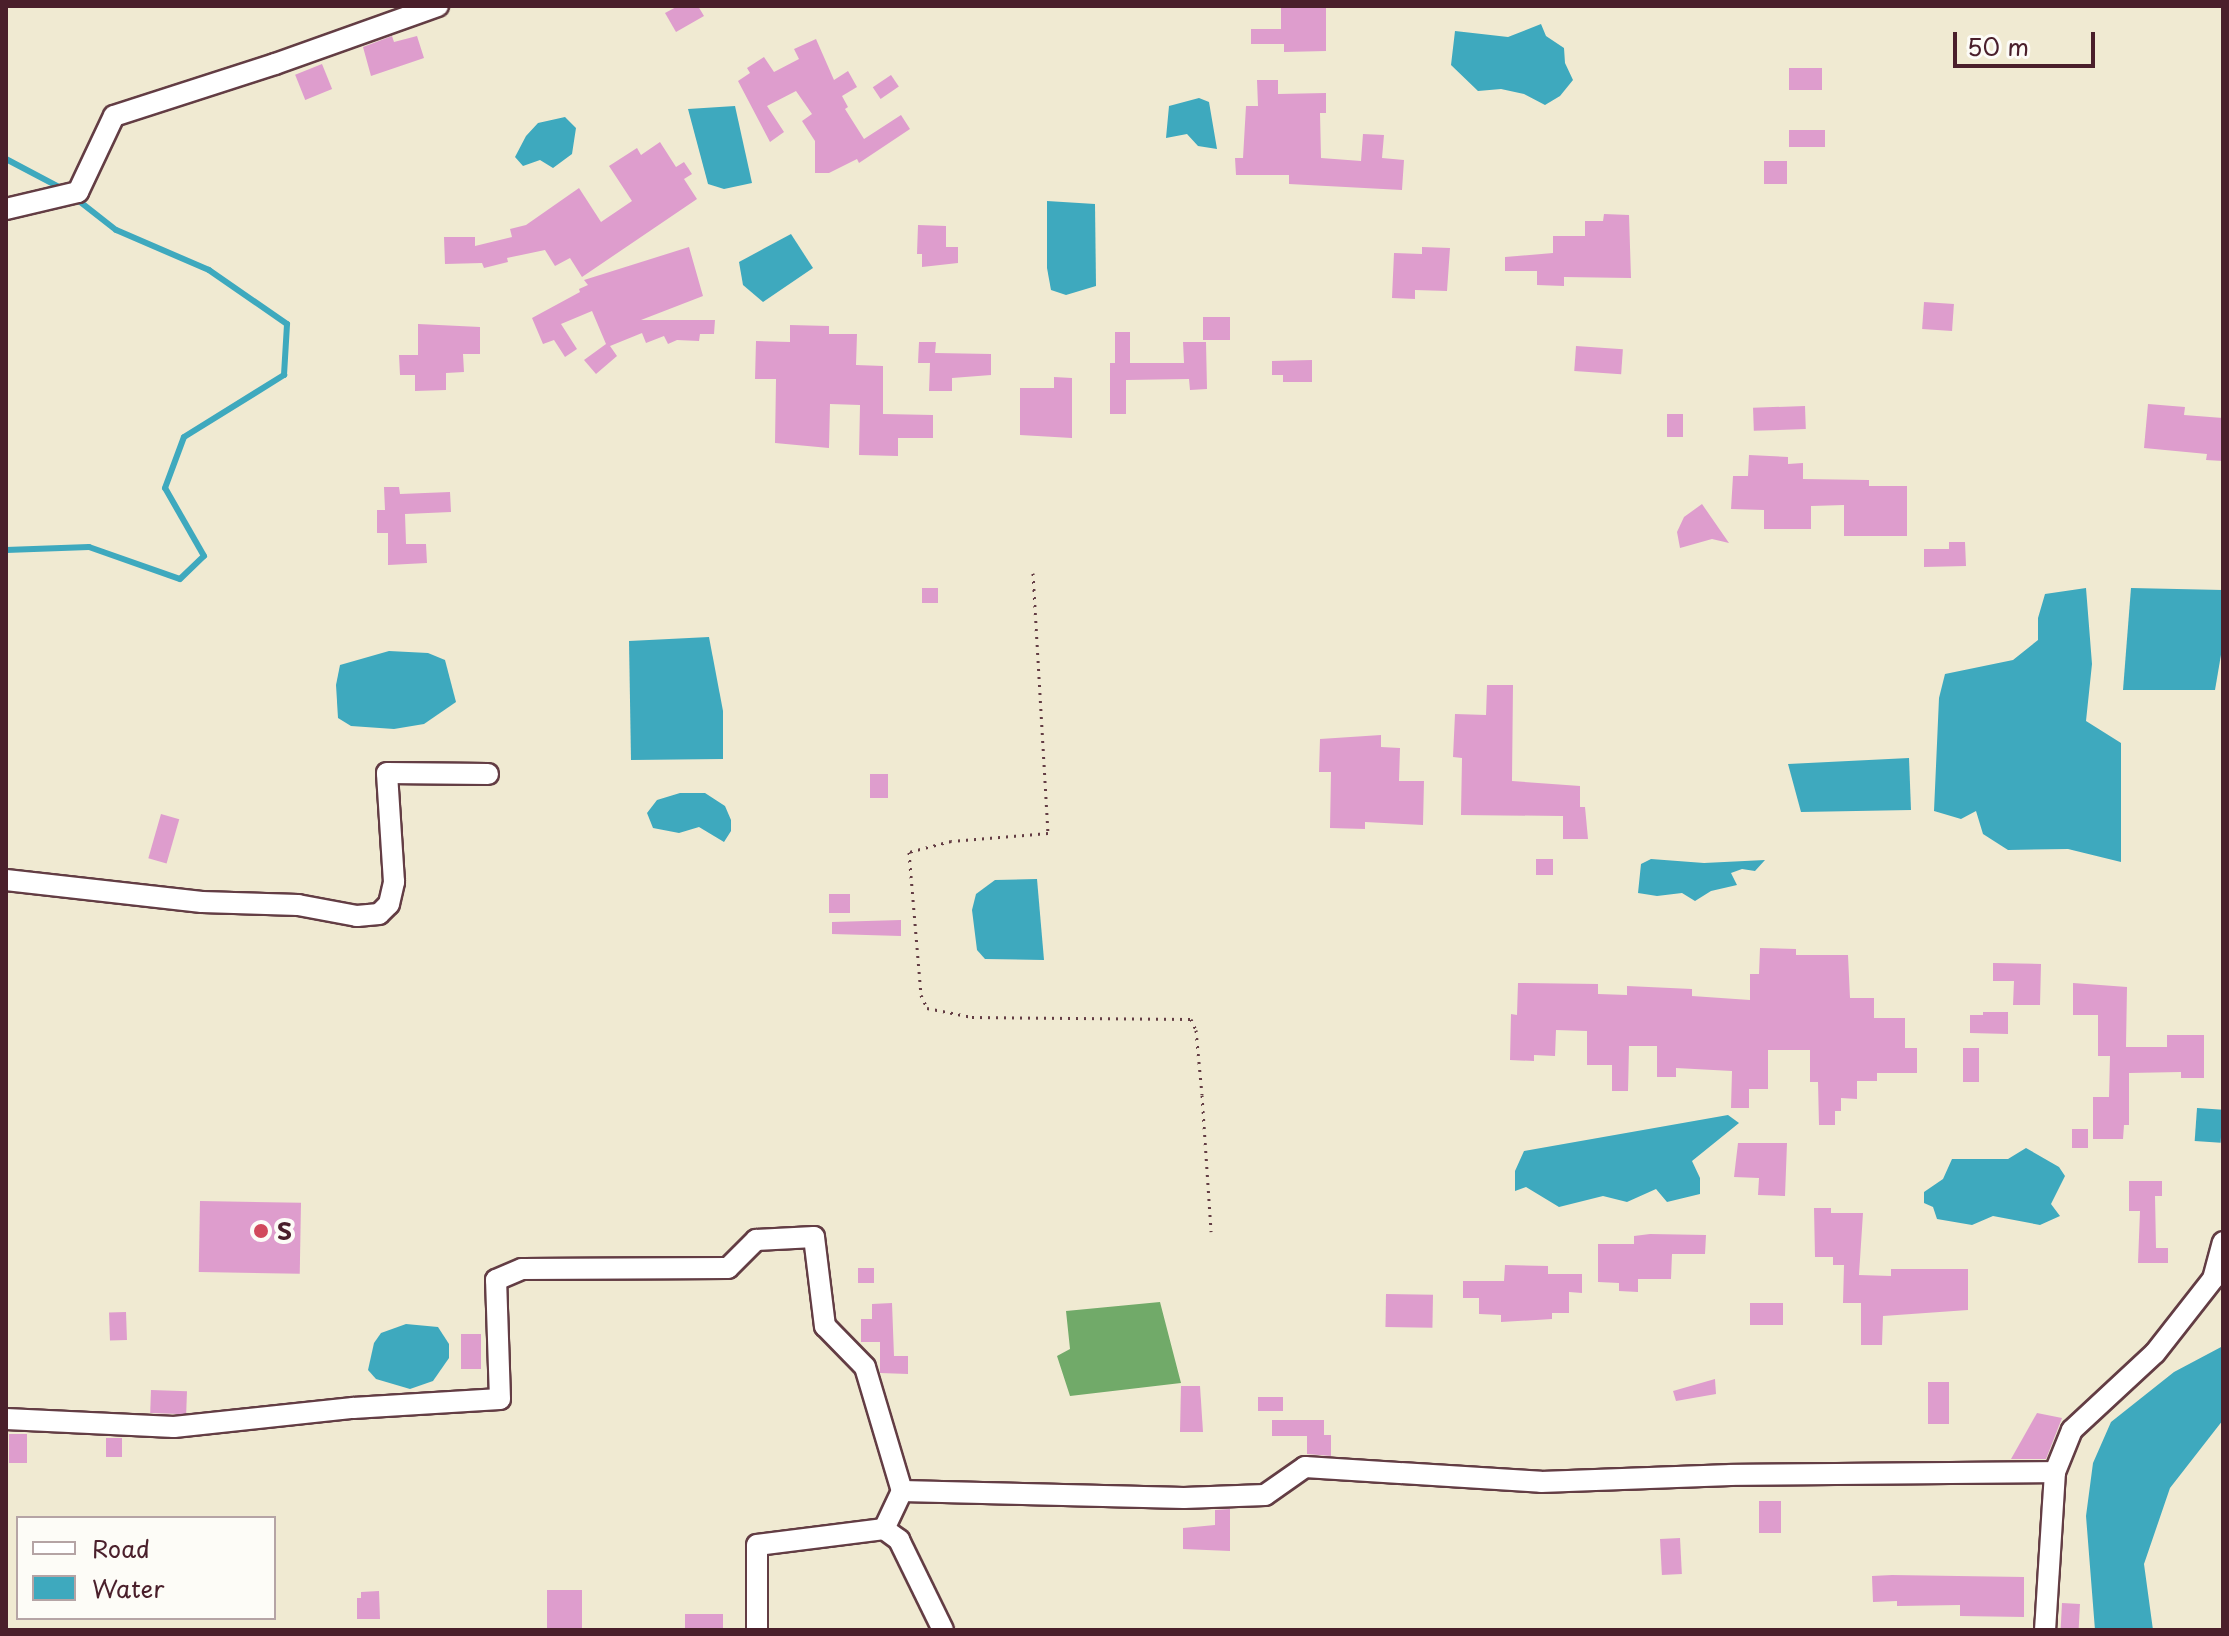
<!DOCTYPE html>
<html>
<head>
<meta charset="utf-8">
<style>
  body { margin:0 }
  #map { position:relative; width:2229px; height:1636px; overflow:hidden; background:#f0ead2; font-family:"Playpen Sans",sans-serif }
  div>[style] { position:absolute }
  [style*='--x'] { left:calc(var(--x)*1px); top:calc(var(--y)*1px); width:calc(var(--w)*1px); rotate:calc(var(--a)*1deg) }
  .forest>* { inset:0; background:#71aa69 }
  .water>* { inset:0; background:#3ea9be; transform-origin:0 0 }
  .stream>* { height:6px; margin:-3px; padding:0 3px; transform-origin:3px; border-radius:3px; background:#3ea9be }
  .building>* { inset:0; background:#de9dcd; transform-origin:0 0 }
  .path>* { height:3px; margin-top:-1.5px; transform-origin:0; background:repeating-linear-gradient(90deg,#633d44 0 2px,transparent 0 8px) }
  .roads { filter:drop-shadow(2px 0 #633d44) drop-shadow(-2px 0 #633d44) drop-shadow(0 2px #633d44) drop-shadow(0 -2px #633d44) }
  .minor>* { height:20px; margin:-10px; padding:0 10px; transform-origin:10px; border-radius:10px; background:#fff }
  .dots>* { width:22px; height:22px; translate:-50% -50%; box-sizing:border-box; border:4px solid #fdfcf7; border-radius:50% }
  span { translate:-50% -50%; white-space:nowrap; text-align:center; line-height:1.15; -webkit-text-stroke:8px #fdfcf7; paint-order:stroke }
  .poi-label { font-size:24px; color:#4a1f2b; font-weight:700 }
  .left { translate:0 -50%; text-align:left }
  .frame { position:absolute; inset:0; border:8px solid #4a1f2b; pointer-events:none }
  .legend { position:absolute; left:16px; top:1516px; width:260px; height:104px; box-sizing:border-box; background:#fdfcf7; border:2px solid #b5a4a5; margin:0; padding:10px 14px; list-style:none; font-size:24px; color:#4a1f2b }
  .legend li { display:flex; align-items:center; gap:16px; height:40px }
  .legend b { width:40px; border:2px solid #b5a4a5 }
  .scale { position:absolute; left:1953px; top:32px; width:142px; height:36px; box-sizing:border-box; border:4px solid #4a1f2b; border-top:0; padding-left:10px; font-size:24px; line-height:28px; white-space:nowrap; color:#4a1f2b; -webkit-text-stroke:6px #fdfcf7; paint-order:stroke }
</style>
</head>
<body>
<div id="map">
  <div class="forest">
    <div style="clip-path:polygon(1160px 1302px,1181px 1383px,1070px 1396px,1057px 1356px,1070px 1349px,1066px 1311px)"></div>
  </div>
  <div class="water">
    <div style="clip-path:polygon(1541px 24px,1546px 36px,1564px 48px,1565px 63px,1573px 80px,1560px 96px,1545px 105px,1524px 94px,1501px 89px,1478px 91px,1451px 65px,1455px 31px,1508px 37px)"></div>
    <div style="clip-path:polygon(1199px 98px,1209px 102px,1217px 149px,1198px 146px,1187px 134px,1166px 138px,1169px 106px)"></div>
    <div style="clip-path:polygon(735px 106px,752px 183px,724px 189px,708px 184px,688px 109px)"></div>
    <div style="clip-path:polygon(565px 117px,576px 128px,572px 154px,553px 168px,540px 160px,523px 166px,515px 157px,526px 136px,538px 123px)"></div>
    <div style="clip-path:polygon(1047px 201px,1095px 204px,1096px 286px,1066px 295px,1051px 290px,1047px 268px)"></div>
    <div style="clip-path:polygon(791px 234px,813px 268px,763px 302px,743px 285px,739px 262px)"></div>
    <div style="clip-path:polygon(2086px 588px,2092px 664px,2086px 721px,2121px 743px,2121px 862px,2068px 849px,2008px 850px,1983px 834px,1976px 811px,1961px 819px,1934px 811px,1939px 698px,1945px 674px,2013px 660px,2038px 640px,2038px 618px,2045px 594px)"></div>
    <div style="clip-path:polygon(2131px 588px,2223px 590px,2223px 643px,2215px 690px,2123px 690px)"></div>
    <div style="clip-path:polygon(709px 637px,723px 711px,723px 759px,631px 760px,629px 641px)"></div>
    <div style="clip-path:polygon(389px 651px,428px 653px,445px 660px,456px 702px,424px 724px,394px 729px,351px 726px,338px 718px,336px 685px,340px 665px)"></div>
    <div style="clip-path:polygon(1909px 758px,1911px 810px,1801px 812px,1788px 764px)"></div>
    <div style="clip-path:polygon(680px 793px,705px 793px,725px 806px,731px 820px,731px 831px,724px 842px,699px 827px,679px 833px,653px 828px,647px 813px,657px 800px)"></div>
    <div style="clip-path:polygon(1651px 859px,1704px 863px,1765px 860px,1755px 871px,1742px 869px,1731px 873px,1737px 885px,1711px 891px,1695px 901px,1682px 893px,1657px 896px,1638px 893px,1641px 864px)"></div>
    <div style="clip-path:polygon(1037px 879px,1044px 960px,985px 959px,977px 950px,972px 910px,976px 894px,995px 880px)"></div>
    <div style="left:2197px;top:1108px;width:26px;height:33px;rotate:4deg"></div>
    <div style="clip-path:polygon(1728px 1115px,1739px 1123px,1692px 1161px,1700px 1178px,1700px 1194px,1667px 1202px,1656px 1189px,1627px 1202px,1603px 1196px,1559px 1207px,1526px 1187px,1515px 1191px,1515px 1171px,1524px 1151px)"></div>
    <div style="clip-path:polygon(2026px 1148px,2059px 1167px,2065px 1176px,2051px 1204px,2060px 1216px,2040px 1225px,1993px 1216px,1972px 1225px,1937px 1219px,1933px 1207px,1924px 1203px,1924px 1192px,1943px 1179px,1952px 1159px,2008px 1159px)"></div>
    <div style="clip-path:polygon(406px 1324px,438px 1327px,449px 1344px,449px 1358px,433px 1381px,410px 1389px,376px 1379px,368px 1370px,374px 1343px,381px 1333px)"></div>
    <div style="clip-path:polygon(2223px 1346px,2223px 1420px,2170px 1488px,2144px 1564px,2153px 1630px,2095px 1630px,2086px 1516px,2093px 1463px,2111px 1422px,2174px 1372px)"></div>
  </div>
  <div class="stream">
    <div style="--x:6;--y:159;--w:64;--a:27.8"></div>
    <div style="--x:6;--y:550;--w:83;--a:-2.1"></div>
    <div style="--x:89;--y:547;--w:96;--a:19.4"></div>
    <div style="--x:180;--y:579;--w:33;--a:-44"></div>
    <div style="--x:204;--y:556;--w:78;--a:-119.8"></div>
    <div style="--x:165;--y:488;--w:54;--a:-69.6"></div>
    <div style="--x:184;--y:437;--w:118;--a:-31.8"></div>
    <div style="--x:284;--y:375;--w:51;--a:-86.6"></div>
    <div style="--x:287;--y:324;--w:95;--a:-145.3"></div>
    <div style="--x:209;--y:270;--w:101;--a:-156.7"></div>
    <div style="--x:116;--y:230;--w:52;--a:-142"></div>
  </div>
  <div class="building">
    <div style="clip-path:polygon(678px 6px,698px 6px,704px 16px,676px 32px,665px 13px)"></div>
    <div style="clip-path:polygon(1281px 6px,1326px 6px,1326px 51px,1284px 52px,1284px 44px,1251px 44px,1251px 29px,1281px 29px)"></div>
    <div style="clip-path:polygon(392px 36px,394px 42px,417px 36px,424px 58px,371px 76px,363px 47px)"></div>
    <div style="clip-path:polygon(816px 39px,834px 80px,848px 71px,857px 87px,842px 96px,848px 107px,845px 109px,864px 139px,901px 115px,910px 129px,859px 163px,857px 159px,829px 173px,815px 173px,815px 141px,802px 121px,812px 114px,796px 91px,767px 106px,784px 132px,770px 142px,738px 81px,750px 73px,747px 68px,764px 57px,774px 72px,799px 59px,794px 49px)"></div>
    <div style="left:322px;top:64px;width:27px;height:29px;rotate:68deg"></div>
    <div style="left:1789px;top:68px;width:33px;height:22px"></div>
    <div style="left:891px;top:75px;width:14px;height:22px;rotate:56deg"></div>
    <div style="clip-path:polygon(1257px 80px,1278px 80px,1278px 94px,1326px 93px,1326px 113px,1320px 113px,1321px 158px,1361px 161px,1363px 134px,1384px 135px,1382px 158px,1404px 160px,1402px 190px,1289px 184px,1289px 175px,1236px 175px,1235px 158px,1243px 158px,1246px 106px,1258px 106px)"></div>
    <div style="left:1789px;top:130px;width:36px;height:17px"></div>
    <div style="clip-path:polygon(660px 142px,676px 167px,684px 162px,692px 174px,684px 179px,697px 199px,582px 277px,570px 258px,555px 266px,545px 250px,507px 258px,508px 262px,484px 268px,482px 263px,445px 264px,444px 237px,475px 237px,475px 246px,512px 237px,510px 229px,526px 225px,579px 188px,601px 222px,632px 201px,609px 166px,637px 148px,641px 155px)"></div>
    <div style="left:1764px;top:161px;width:23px;height:23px"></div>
    <div style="clip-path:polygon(1604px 214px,1629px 215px,1631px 278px,1564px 277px,1564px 286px,1537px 285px,1537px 271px,1505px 271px,1505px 257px,1553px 253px,1553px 236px,1585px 236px,1585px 221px,1603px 221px)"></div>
    <div style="clip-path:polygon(918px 225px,946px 226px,946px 247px,958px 247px,958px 263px,922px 267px,922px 254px,917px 254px)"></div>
    <div style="clip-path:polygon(689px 247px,703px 296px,641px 320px,715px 320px,714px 334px,700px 334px,699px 341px,677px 340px,668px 344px,664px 336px,646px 343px,642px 333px,610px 346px,617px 356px,596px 374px,584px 360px,606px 344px,592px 311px,561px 324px,577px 349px,565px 357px,554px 340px,543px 344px,532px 318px,580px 292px,579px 289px,588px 285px,584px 280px)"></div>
    <div style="clip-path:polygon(1422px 247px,1450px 248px,1447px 291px,1415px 290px,1415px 299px,1392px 298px,1394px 253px,1422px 254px)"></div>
    <div style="left:1924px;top:302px;width:30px;height:27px;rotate:4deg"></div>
    <div style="left:1203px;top:317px;width:27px;height:23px"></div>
    <div style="clip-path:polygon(418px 324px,480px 327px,480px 354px,463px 354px,464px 372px,446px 373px,446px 390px,415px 391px,415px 375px,400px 375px,399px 355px,418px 355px)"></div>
    <div style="clip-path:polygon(790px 325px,829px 326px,829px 334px,857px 334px,856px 365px,883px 366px,883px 414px,933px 415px,933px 438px,898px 438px,898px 456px,859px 455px,860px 405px,830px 404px,829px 448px,775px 443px,776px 379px,755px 379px,756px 341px,790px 342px)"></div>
    <div style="clip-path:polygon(1115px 332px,1130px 332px,1130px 363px,1184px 363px,1183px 342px,1206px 342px,1207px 389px,1190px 390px,1189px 379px,1126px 380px,1126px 414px,1110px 414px,1110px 363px,1115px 363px)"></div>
    <div style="clip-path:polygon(919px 342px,936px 342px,935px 353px,991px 354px,991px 375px,952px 378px,952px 391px,929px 391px,930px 363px,918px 363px)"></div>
    <div style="left:1576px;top:346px;width:47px;height:25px;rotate:4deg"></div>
    <div style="clip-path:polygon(1312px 360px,1312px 382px,1283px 382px,1283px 375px,1272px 375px,1272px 361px)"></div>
    <div style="clip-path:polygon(1054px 377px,1072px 378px,1072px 438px,1020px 435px,1020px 388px,1054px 388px)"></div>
    <div style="clip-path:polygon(2148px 404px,2185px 407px,2184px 415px,2223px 418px,2223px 461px,2206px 460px,2207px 454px,2144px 448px)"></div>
    <div style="left:1805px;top:406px;width:23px;height:52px;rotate:88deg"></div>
    <div style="left:1667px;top:414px;width:16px;height:23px"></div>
    <div style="clip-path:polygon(1749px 455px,1788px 457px,1788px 464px,1803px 463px,1803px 479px,1869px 480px,1869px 486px,1907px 486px,1907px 536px,1844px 536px,1844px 505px,1811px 506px,1811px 529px,1764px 529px,1764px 510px,1731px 509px,1733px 476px,1748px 476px)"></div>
    <div style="clip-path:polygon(384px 487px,399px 487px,400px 494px,450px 492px,451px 512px,405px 514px,406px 544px,426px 544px,427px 563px,388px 565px,388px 533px,377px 533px,377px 510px,385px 510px)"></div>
    <div style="clip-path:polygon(1702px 504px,1729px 543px,1712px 539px,1680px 548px,1677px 532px,1684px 517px)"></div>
    <div style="clip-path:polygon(1949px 542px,1965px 542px,1966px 566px,1924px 567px,1924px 549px,1949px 549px)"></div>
    <div style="left:922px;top:588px;width:16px;height:15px"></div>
    <div style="clip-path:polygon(1487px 685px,1513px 685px,1512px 781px,1580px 786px,1580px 807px,1585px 807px,1588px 839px,1563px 839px,1563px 816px,1461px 815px,1462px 758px,1453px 757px,1455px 714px,1486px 715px)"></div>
    <div style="clip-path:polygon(1381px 735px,1381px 747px,1400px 748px,1399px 781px,1424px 781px,1423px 825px,1365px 822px,1365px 829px,1330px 828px,1331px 772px,1319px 772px,1320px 739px)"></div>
    <div style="left:870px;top:774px;width:18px;height:24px"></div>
    <div style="left:161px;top:814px;width:19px;height:46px;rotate:16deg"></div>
    <div style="left:1536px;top:859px;width:17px;height:16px"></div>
    <div style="left:829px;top:894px;width:21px;height:19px"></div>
    <div style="clip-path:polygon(901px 920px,901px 936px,832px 934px,832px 922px)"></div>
    <div style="clip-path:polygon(1760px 948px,1796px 949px,1796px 955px,1848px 955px,1850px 998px,1874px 998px,1874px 1018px,1905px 1018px,1905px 1048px,1917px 1048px,1917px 1073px,1877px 1073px,1877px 1081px,1857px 1081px,1857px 1099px,1841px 1098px,1841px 1111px,1835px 1111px,1835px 1125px,1819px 1125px,1818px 1082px,1810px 1082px,1810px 1050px,1768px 1050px,1768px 1089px,1749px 1089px,1749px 1108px,1731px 1108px,1732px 1071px,1676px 1068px,1676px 1077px,1657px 1077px,1657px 1046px,1629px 1046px,1628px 1091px,1612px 1091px,1612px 1065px,1587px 1065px,1587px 1031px,1556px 1030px,1555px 1056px,1534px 1055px,1534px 1061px,1510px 1060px,1511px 1014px,1517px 1015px,1518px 983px,1598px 984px,1598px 994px,1627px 995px,1627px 986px,1692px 989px,1692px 996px,1750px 1000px,1750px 974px,1759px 974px)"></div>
    <div style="clip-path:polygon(1993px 963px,2041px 964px,2040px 1005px,2013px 1005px,2014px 981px,1993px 981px)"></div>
    <div style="clip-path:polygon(2073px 983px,2127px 987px,2126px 1047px,2167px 1047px,2167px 1035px,2204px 1035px,2204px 1078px,2181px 1078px,2181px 1072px,2129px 1073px,2129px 1125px,2124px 1125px,2123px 1139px,2093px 1139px,2093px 1097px,2109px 1097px,2110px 1056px,2098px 1056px,2098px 1015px,2073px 1015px)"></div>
    <div style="clip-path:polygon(1983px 1012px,2008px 1012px,2008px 1034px,1970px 1033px,1970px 1015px,1983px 1015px)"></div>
    <div style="left:1963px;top:1048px;width:16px;height:34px"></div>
    <div style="left:2072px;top:1129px;width:16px;height:19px"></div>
    <div style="clip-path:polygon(1738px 1143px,1787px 1143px,1785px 1196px,1758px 1195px,1759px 1178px,1734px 1177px)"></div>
    <div style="clip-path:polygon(2129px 1181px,2162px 1181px,2162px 1196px,2155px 1196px,2156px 1248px,2168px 1248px,2168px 1263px,2138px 1263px,2140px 1211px,2129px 1211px)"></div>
    <div style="left:200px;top:1201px;width:101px;height:71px;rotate:1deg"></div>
    <div style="clip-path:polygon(1814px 1208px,1831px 1208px,1831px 1213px,1863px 1213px,1859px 1275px,1891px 1276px,1891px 1269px,1968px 1269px,1968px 1310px,1883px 1316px,1882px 1345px,1861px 1345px,1861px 1303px,1843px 1303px,1844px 1265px,1833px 1265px,1833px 1257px,1815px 1257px)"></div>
    <div style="clip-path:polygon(1650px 1234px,1706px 1235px,1705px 1254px,1672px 1254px,1671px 1279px,1638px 1279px,1638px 1292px,1619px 1291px,1619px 1283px,1598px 1282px,1598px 1244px,1634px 1244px,1634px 1236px)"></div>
    <div style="clip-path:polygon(1505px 1265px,1548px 1266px,1548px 1274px,1582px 1274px,1582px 1293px,1569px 1292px,1569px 1313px,1552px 1313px,1552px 1319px,1501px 1322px,1501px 1315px,1479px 1314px,1479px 1298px,1463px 1298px,1463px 1281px,1504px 1281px)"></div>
    <div style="left:858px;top:1268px;width:16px;height:15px"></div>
    <div style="left:1386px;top:1294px;width:47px;height:33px;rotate:1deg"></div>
    <div style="clip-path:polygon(892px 1303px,894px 1356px,908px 1356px,908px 1374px,880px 1373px,880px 1342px,861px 1342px,861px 1319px,872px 1319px,872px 1304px)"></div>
    <div style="left:1750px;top:1303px;width:33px;height:22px"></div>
    <div style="left:126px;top:1312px;width:28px;height:17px;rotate:88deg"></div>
    <div style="left:481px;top:1334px;width:35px;height:20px;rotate:90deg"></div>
    <div style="clip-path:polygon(1715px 1379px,1716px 1394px,1676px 1401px,1673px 1391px)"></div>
    <div style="left:1928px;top:1382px;width:21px;height:42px"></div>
    <div style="clip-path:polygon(1181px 1386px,1200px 1386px,1203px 1432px,1180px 1432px)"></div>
    <div style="left:151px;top:1390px;width:36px;height:23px;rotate:2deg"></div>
    <div style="left:1258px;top:1397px;width:25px;height:14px"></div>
    <div style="clip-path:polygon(2037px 1413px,2062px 1418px,2046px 1459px,2011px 1459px)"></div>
    <div style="clip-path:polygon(1272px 1420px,1324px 1420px,1324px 1435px,1331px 1435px,1331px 1456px,1307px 1454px,1307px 1436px,1272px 1436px)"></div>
    <div style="left:9px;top:1434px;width:18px;height:29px"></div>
    <div style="left:106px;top:1438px;width:16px;height:19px"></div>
    <div style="left:1759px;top:1501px;width:22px;height:32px"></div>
    <div style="clip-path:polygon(1230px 1509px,1230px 1551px,1183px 1549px,1183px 1528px,1215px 1525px,1215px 1510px)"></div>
    <div style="left:1680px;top:1538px;width:36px;height:20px;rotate:87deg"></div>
    <div style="clip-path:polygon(1892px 1575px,2024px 1577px,2024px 1617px,1960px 1616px,1960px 1605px,1897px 1606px,1897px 1601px,1873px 1602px,1872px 1576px)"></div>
    <div style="left:547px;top:1590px;width:35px;height:40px"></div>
    <div style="clip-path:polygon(379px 1591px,380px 1619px,357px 1619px,357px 1598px,361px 1598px,361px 1592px)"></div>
    <div style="left:2062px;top:1603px;width:18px;height:27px;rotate:3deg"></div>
    <div style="left:685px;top:1614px;width:38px;height:16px"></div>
  </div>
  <div class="path">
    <div style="--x:1033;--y:573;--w:260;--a:86.7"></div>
    <div style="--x:1048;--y:833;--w:97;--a:175.3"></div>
    <div style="--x:951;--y:841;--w:43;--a:165.3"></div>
    <div style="--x:909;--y:852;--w:144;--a:85.2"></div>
    <div style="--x:921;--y:995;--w:14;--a:65"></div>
    <div style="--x:927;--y:1008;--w:46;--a:11.3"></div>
    <div style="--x:972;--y:1017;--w:219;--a:0.5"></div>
    <div style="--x:1191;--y:1019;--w:12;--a:66"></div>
    <div style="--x:1196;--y:1030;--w:65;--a:84.7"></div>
    <div style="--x:1202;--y:1095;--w:137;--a:86.2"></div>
  </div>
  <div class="roads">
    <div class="minor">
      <div style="--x:6;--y:209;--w:74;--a:-13.3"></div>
      <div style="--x:78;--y:192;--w:84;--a:-64.7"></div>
      <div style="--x:114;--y:116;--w:169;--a:-17.9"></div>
      <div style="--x:275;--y:64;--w:173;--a:-19.6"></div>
      <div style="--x:6;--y:880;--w:197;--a:6.4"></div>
      <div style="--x:202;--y:902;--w:96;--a:1.8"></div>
      <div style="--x:298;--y:905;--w:60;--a:10.6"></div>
      <div style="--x:357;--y:916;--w:22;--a:-5"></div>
      <div style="--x:379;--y:914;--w:14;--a:-45"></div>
      <div style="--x:389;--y:904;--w:23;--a:-77"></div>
      <div style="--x:394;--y:882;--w:109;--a:-93.7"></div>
      <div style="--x:387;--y:773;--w:101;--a:0.6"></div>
      <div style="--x:6;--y:1419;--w:168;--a:2.7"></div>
      <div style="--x:174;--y:1427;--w:180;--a:-6.1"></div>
      <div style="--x:353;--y:1408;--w:147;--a:-3.5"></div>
      <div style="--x:500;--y:1399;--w:119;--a:-91.9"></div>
      <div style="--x:496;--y:1280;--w:28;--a:-23"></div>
      <div style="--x:522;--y:1269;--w:206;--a:-0.3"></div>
      <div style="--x:728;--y:1268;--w:40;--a:-45"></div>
      <div style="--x:756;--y:1240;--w:58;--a:-3"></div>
      <div style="--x:814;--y:1237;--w:90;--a:83"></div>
      <div style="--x:825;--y:1326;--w:57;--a:45.7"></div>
      <div style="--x:865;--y:1367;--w:129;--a:73.4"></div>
      <div style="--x:902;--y:1491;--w:42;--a:115.3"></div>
      <div style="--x:884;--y:1529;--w:128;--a:172.8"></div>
      <div style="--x:757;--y:1545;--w:85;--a:90"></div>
      <div style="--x:2055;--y:1472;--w:45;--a:-68"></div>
      <div style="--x:2072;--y:1430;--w:113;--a:-42.9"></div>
      <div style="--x:2155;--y:1353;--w:94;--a:-51.9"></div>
      <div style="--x:2213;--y:1279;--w:38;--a:-75"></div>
      <div style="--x:902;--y:1491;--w:282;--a:1.4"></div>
      <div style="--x:1184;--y:1498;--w:81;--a:-2.1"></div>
      <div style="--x:1265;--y:1495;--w:49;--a:-35"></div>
      <div style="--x:1305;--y:1467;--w:236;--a:3.6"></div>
      <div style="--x:1541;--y:1482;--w:190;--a:-2.1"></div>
      <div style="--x:1731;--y:1475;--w:324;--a:-0.5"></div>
      <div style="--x:2055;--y:1472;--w:158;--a:93.6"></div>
      <div style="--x:884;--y:1529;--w:19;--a:36"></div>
      <div style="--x:899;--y:1540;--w:100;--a:63.9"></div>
    </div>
  </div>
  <div class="dots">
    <div style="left:261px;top:1231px;background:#d1495b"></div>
  </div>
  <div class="poi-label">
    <span class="left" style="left:277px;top:1231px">S</span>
  </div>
  <div class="frame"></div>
  <ul class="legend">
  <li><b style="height:10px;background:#fff"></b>Road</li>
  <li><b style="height:22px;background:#3ea9be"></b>Water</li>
  </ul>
  <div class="scale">50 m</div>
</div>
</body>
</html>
